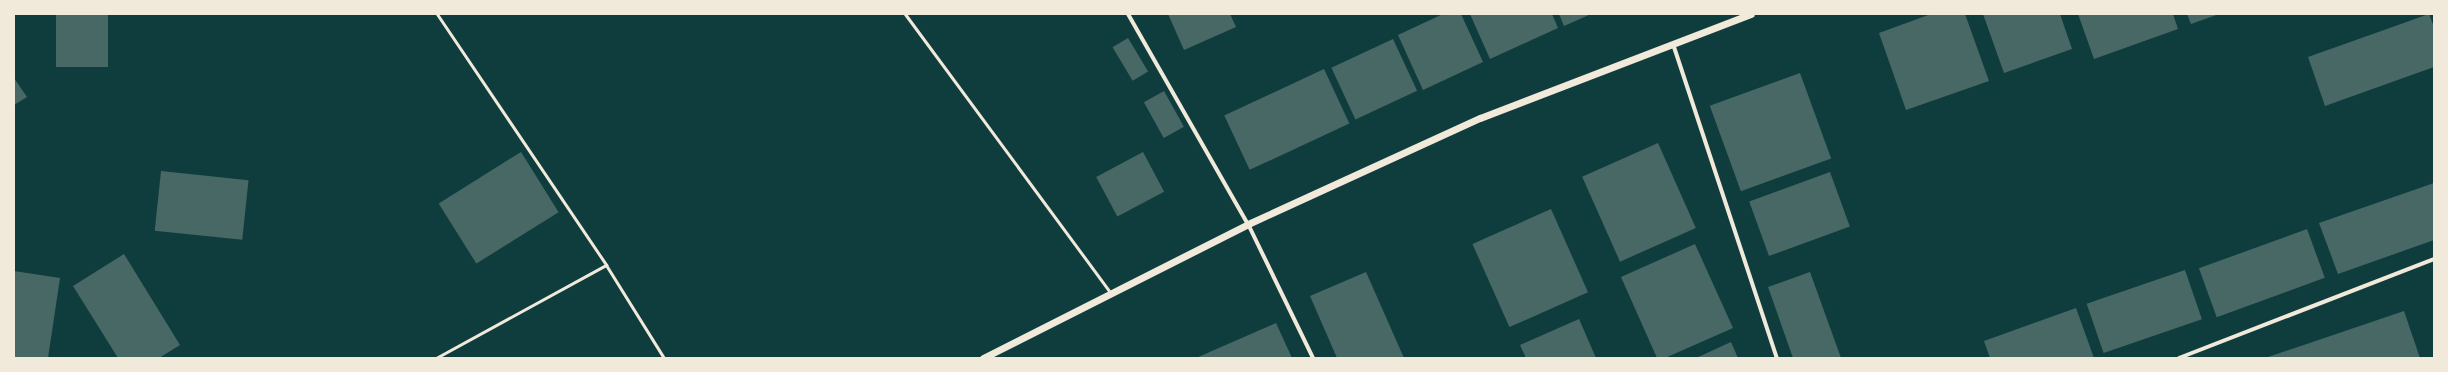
<!DOCTYPE html>
<html>
<head>
<meta charset="utf-8">
<style>
  body { margin:0 }
  #map { position:relative; width:2448px; height:372px; overflow:hidden; background:#0f3d3e; font-family:Mulish,sans-serif }
  div>[style] { position:absolute }
  [style*='--x'] { left:calc(var(--x)*1px); top:calc(var(--y)*1px); width:calc(var(--w)*1px); rotate:calc(var(--a)*1deg) }
  .building>* { inset:0; background:#486865; transform-origin:0 0 }
  .service>* { height:3px; margin:-1.5px; padding:0 1.5px; transform-origin:1.5px; border-radius:1.5px; background:#f1e9da }
  .minor>* { height:4px; margin:-2px; padding:0 2px; transform-origin:2px; border-radius:2px; background:#f1e9da }
  .tertiary>* { height:7px; margin:-3.5px; padding:0 3.5px; transform-origin:3.5px; border-radius:3.5px; background:#f1e9da }
  span { translate:-50% -50%; white-space:nowrap; text-align:center; line-height:1.15; -webkit-text-stroke:3px #f1e9da; paint-order:stroke }
  .frame { position:absolute; inset:0; border:15px solid #f1e9da; pointer-events:none }
</style>
</head>
<body>
<div id="map">
  <div class="building">
    <div style="left:56px;top:14px;width:52px;height:53px"></div>
    <div style="clip-path:polygon(1168px 14px,1230px 14px,1236px 27px,1184px 50px)"></div>
    <div style="clip-path:polygon(1443px 14px,1461px 14px,1483px 62px,1423px 90px,1398px 35px)"></div>
    <div style="clip-path:polygon(1470px 14px,1552px 14px,1558px 28px,1490px 59px)"></div>
    <div style="clip-path:polygon(1559px 14px,1591px 14px,1564px 26px)"></div>
    <div style="clip-path:polygon(1931px 14px,1965px 14px,1989px 81px,1906px 110px,1879px 33px)"></div>
    <div style="clip-path:polygon(1983px 14px,2060px 14px,2072px 49px,2004px 73px)"></div>
    <div style="clip-path:polygon(2078px 14px,2173px 14px,2178px 29px,2094px 59px)"></div>
    <div style="clip-path:polygon(2187px 14px,2219px 14px,2191px 24px)"></div>
    <div style="clip-path:polygon(2429px 14px,2434px 27px,2434px 67px,2325px 106px,2308px 57px)"></div>
    <div style="left:1128px;top:38px;width:39px;height:18px;rotate:59deg"></div>
    <div style="left:1393px;top:39px;width:57px;height:68px;rotate:65deg"></div>
    <div style="left:1324px;top:69px;width:60px;height:110px;rotate:65deg"></div>
    <div style="left:1800px;top:73px;width:91px;height:96px;rotate:70deg"></div>
    <div style="clip-path:polygon(14px 78px,27px 97px,14px 105px)"></div>
    <div style="left:1164px;top:91px;width:41px;height:23px;rotate:61deg"></div>
    <div style="left:1658px;top:143px;width:93px;height:83px;rotate:66deg"></div>
    <div style="left:521px;top:152px;width:71px;height:97px;rotate:58deg"></div>
    <div style="left:1143px;top:152px;width:45px;height:53px;rotate:62deg"></div>
    <div style="left:161px;top:171px;width:88px;height:60px;rotate:6deg"></div>
    <div style="left:1830px;top:172px;width:58px;height:86px;rotate:70deg"></div>
    <div style="clip-path:polygon(2434px 183px,2434px 240px,2338px 274px,2319px 223px)"></div>
    <div style="left:1551px;top:209px;width:91px;height:86px;rotate:66deg"></div>
    <div style="left:2307px;top:229px;width:52px;height:115px;rotate:70deg"></div>
    <div style="clip-path:polygon(1695px 244px,1733px 328px,1665px 358px,1657px 358px,1621px 277px)"></div>
    <div style="clip-path:polygon(124px 254px,180px 345px,159px 358px,118px 358px,73px 286px)"></div>
    <div style="left:2185px;top:270px;width:52px;height:104px;rotate:71deg"></div>
    <div style="clip-path:polygon(14px 271px,60px 278px,48px 358px,14px 358px)"></div>
    <div style="clip-path:polygon(1366px 272px,1404px 358px,1337px 358px,1310px 296px)"></div>
    <div style="clip-path:polygon(1810px 272px,1841px 358px,1793px 358px,1768px 287px)"></div>
    <div style="clip-path:polygon(2076px 308px,2094px 358px,1990px 358px,1984px 341px)"></div>
    <div style="clip-path:polygon(2404px 311px,2420px 358px,2265px 358px)"></div>
    <div style="clip-path:polygon(1579px 319px,1596px 358px,1526px 358px,1520px 345px)"></div>
    <div style="clip-path:polygon(1276px 323px,1292px 358px,1196px 358px)"></div>
    <div style="clip-path:polygon(1731px 342px,1738px 358px,1696px 358px)"></div>
  </div>
  <div class="service">
    <div style="--x:437;--y:14;--w:303;--a:56"></div>
    <div style="--x:606;--y:265;--w:110;--a:58.1"></div>
    <div style="--x:905;--y:14;--w:347;--a:53.6"></div>
    <div style="--x:436;--y:358;--w:194;--a:-28.7"></div>
  </div>
  <div class="minor">
    <div style="--x:1128;--y:14;--w:242;--a:60.3"></div>
    <div style="--x:1248;--y:224;--w:149;--a:64.1"></div>
    <div style="--x:1673;--y:44;--w:331;--a:71.7"></div>
    <div style="--x:2179;--y:358;--w:274;--a:-21.2"></div>
  </div>
  <div class="tertiary">
    <div style="--x:983;--y:358;--w:297;--a:-26.8"></div>
    <div style="--x:1248;--y:224;--w:255;--a:-24.6"></div>
    <div style="--x:1480;--y:118;--w:290;--a:-21"></div>
  </div>
  <div class="frame"></div>
</div>
</body>
</html>
